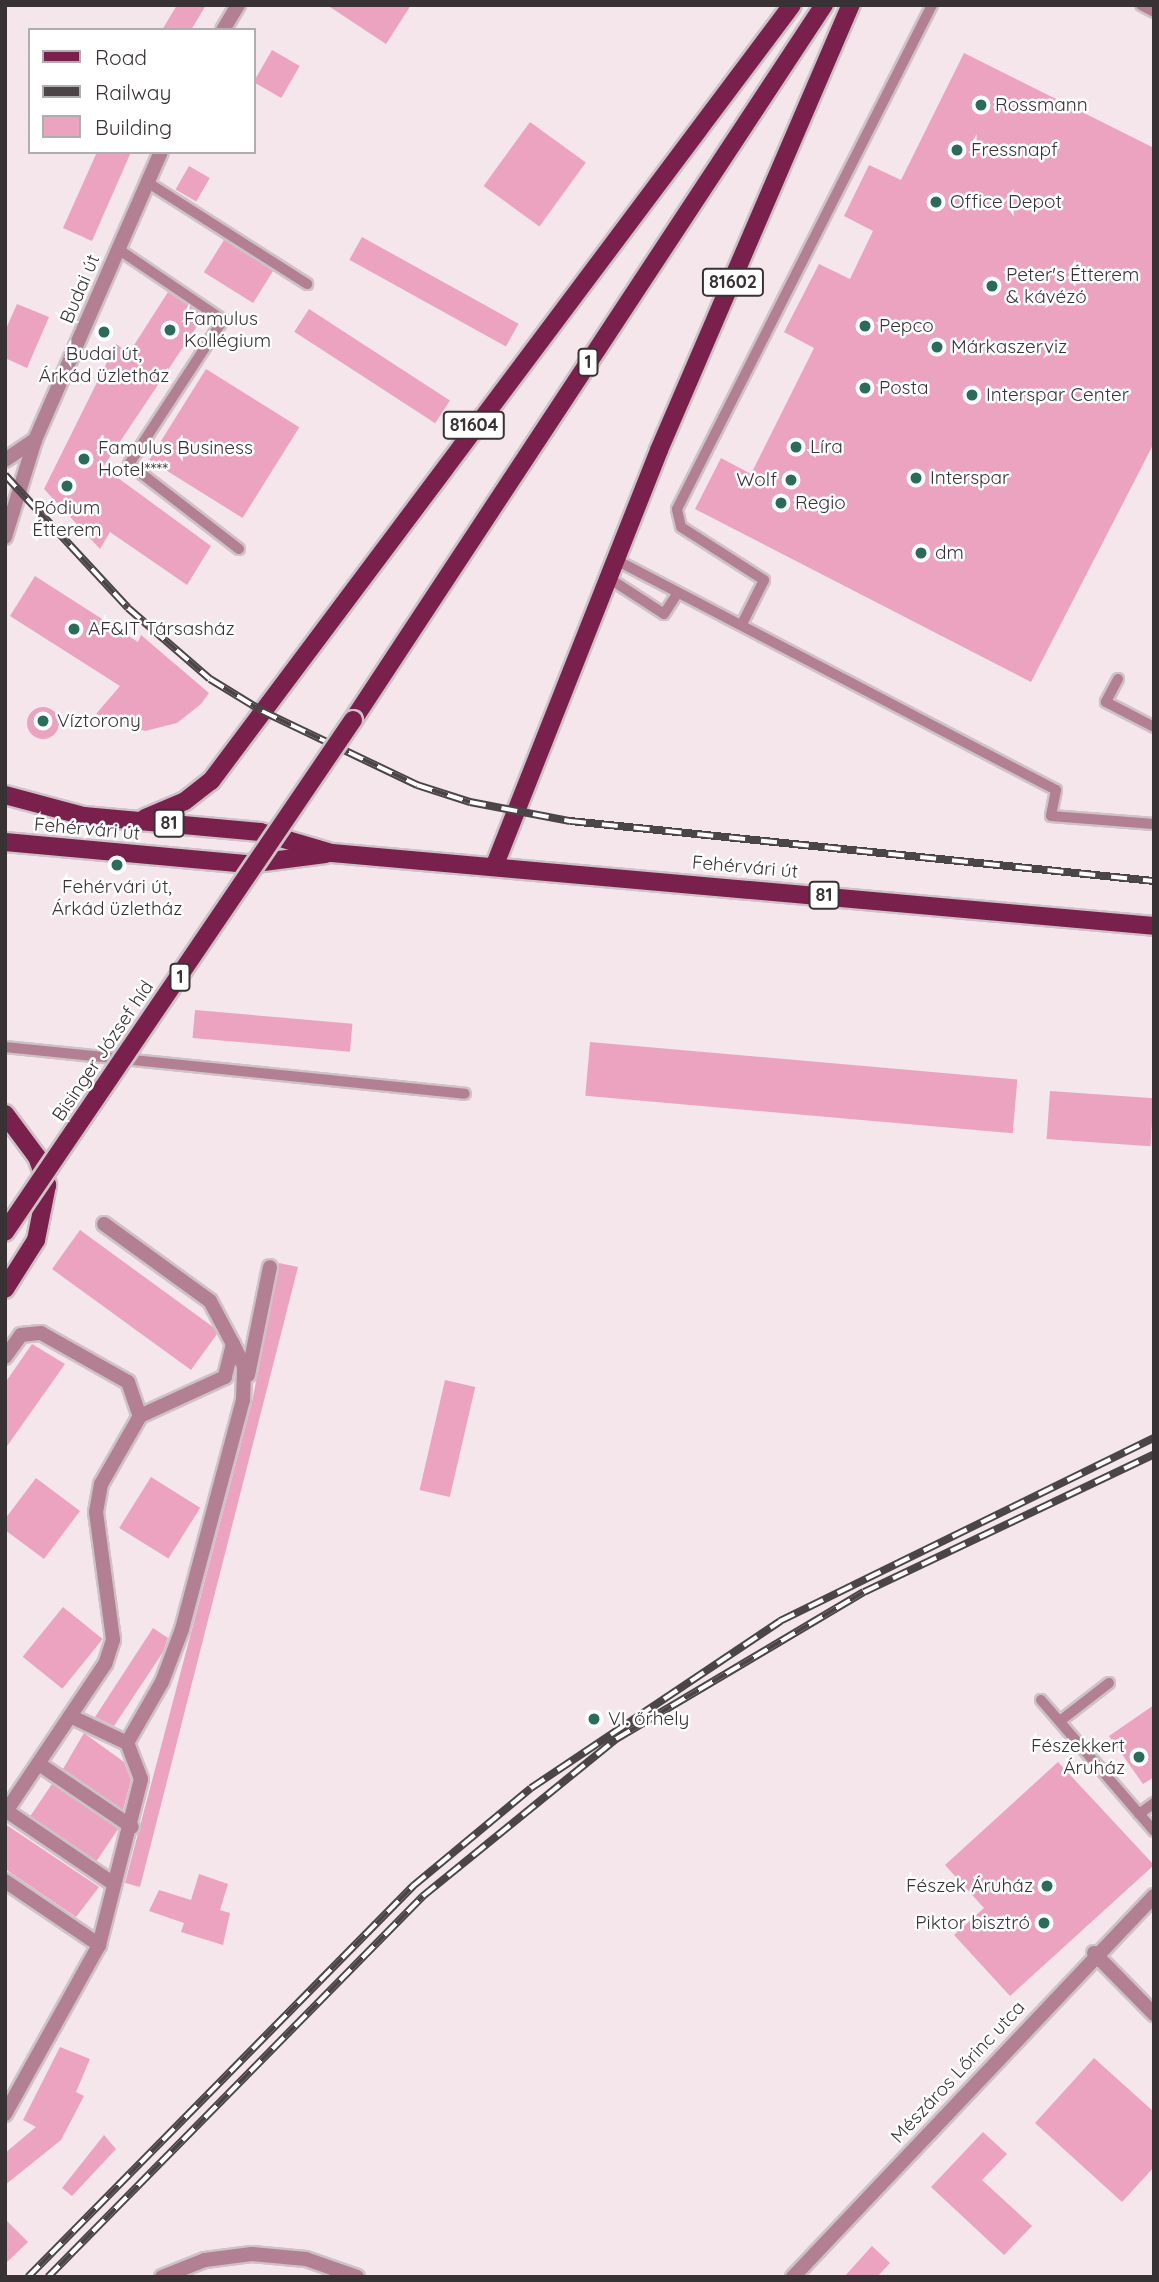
<!DOCTYPE html>
<html>
<head>
<meta charset="utf-8">
<style>
  body { margin:0 }
  #map { position:relative; width:1159px; height:2282px; overflow:hidden; background:#f4e6eb; font-family:Quicksand,sans-serif }
  div>[style] { position:absolute }
  [style*='--x'] { left:calc(var(--x)*1px); top:calc(var(--y)*1px); width:calc(var(--w)*1px); rotate:calc(var(--a)*1deg) }
  .building>* { inset:0; background:#eca3c0; transform-origin:0 0 }
  .round { border-radius:50% }
  .roads { filter:drop-shadow(2px 0 #cec2c6) drop-shadow(-2px 0 #cec2c6) drop-shadow(0 2px #cec2c6) drop-shadow(0 -2px #cec2c6) }
  .service>* { height:10px; margin:-5px; padding:0 5px; transform-origin:5px; border-radius:5px; background:#b27f93 }
  .minor>* { height:14px; margin:-7px; padding:0 7px; transform-origin:7px; border-radius:7px; background:#b27f93 }
  .tertiary>* { height:14px; margin:-7px; padding:0 7px; transform-origin:7px; border-radius:7px; background:#b27f93 }
  .primary>* { height:18px; margin:-9px; padding:0 9px; transform-origin:9px; border-radius:9px; background:#79204d }
  .rail>* { height:8px; margin-top:-4px; transform-origin:0; background:repeating-linear-gradient(90deg,#fff 0 16px,#4c4547 0 32px); box-sizing:border-box; border-block:2px solid #4c4547 }
  .bridges { filter:drop-shadow(2px 0 #cec2c6) drop-shadow(-2px 0 #cec2c6) drop-shadow(0 2px #cec2c6) drop-shadow(0 -2px #cec2c6) }
  .primary-bridge>* { height:18px; margin:-9px; padding:0 9px; transform-origin:9px; border-radius:9px; background:#79204d }
  .dots>* { width:19px; height:19px; translate:-50% -50%; box-sizing:border-box; border:4px solid #fff; border-radius:50% }
  span { translate:-50% -50%; white-space:nowrap; text-align:center; line-height:1.15; -webkit-text-stroke:5px #fff; paint-order:stroke }
  .shield-label span { padding:2px 5px; background:#fff; border:2px solid; border-radius:5px; -webkit-text-stroke-width:0 }
  .shield-label { font-size:18px; color:#383234; font-weight:700 }
  .poi-label { font-size:19px; color:#383234 }
  .left { translate:0 -50%; text-align:left }
  .right { translate:-100% -50%; text-align:right }
  .street-label { font-size:19px; color:#383234 }
  .frame { position:absolute; inset:0; border:7px solid #383234; pointer-events:none }
  .legend { position:absolute; left:28px; top:28px; width:228px; height:126px; box-sizing:border-box; background:#fff; border:2px solid #afadae; margin:0; padding:9px 12px; list-style:none; font-size:21px; color:#383234 }
  .legend li { display:flex; align-items:center; gap:14px; height:35px }
  .legend b { width:35px; border:2px solid #afadae }
</style>
</head>
<body>
<div id="map">
  <div class="building">
    <div style="clip-path:polygon(177px 5px,206px 5px,191px 30px,162px 30px)"></div>
    <div style="clip-path:polygon(327px 5px,411px 5px,386px 44px)"></div>
    <div style="left:272px;top:50px;width:32px;height:37px;rotate:30deg"></div>
    <div style="clip-path:polygon(964px 53px,1154px 148px,1154px 443px,1031px 682px,695px 509px,721px 458px,751px 474px,814px 348px,784px 332px,819px 264px,850px 279px,873px 231px,844px 216px,869px 165px,901px 180px)"></div>
    <div style="left:530px;top:122px;width:69px;height:79px;rotate:36deg"></div>
    <div style="clip-path:polygon(97px 152px,131px 152px,92px 241px,63px 228px)"></div>
    <div style="left:189px;top:166px;width:24px;height:27px;rotate:30deg"></div>
    <div style="left:362px;top:237px;width:179px;height:26px;rotate:29deg"></div>
    <div style="left:224px;top:240px;width:58px;height:38px;rotate:32deg"></div>
    <div style="clip-path:polygon(168px 292px,204px 316px,103px 467px,211px 546px,187px 585px,110px 532px,100px 549px,44px 489px,116px 344px,129px 353px)"></div>
    <div style="clip-path:polygon(17px 304px,49px 317px,27px 368px,5px 358px,5px 331px)"></div>
    <div style="left:309px;top:309px;width:168px;height:27px;rotate:33deg"></div>
    <div style="left:206px;top:369px;width:110px;height:107px;rotate:32deg"></div>
    <div style="clip-path:polygon(35px 576px,138px 642px,141px 635px,209px 693px,201px 704px,177px 723px,145px 731px,96px 714px,120px 686px,10px 616px)"></div>
    <div class="round" style="left:27px;top:707px;width:32px;height:32px"></div>
    <div style="left:195px;top:1010px;width:158px;height:28px;rotate:5deg"></div>
    <div style="left:590px;top:1042px;width:429px;height:54px;rotate:5deg"></div>
    <div style="left:1050px;top:1091px;width:104px;height:48px;rotate:4deg"></div>
    <div style="clip-path:polygon(80px 1230px,213px 1327px,217px 1334px,191px 1370px,52px 1269px)"></div>
    <div style="clip-path:polygon(279px 1263px,298px 1267px,140px 1887px,125px 1883px,252px 1402px)"></div>
    <div style="clip-path:polygon(32px 1344px,65px 1364px,5px 1449px,5px 1383px)"></div>
    <div style="left:445px;top:1380px;width:31px;height:113px;rotate:13deg"></div>
    <div style="left:151px;top:1477px;width:58px;height:60px;rotate:32deg"></div>
    <div style="clip-path:polygon(36px 1478px,80px 1511px,44px 1559px,5px 1530px,5px 1519px)"></div>
    <div style="left:63px;top:1607px;width:51px;height:64px;rotate:39deg"></div>
    <div style="clip-path:polygon(153px 1628px,168px 1638px,163px 1652px,114px 1726px,95px 1717px)"></div>
    <div style="clip-path:polygon(1154px 1705px,1154px 1777px,1143px 1784px,1109px 1736px)"></div>
    <div style="clip-path:polygon(84px 1733px,124px 1762px,131px 1780px,123px 1810px,63px 1769px)"></div>
    <div style="clip-path:polygon(1058px 1762px,1154px 1865px,1010px 1996px,954px 1935px,984px 1908px,945px 1865px)"></div>
    <div style="left:52px;top:1784px;width:80px;height:39px;rotate:34deg"></div>
    <div style="clip-path:polygon(5px 1824px,99px 1887px,76px 1917px,5px 1869px)"></div>
    <div style="clip-path:polygon(199px 1874px,228px 1884px,220px 1910px,230px 1913px,223px 1945px,181px 1932px,184px 1923px,149px 1911px,159px 1890px,191px 1900px)"></div>
    <div style="clip-path:polygon(60px 2047px,90px 2059px,76px 2092px,84px 2096px,61px 2140px,5px 2185px,5px 2153px,36px 2127px,23px 2120px)"></div>
    <div style="clip-path:polygon(1094px 2058px,1154px 2112px,1154px 2167px,1122px 2202px,1035px 2123px)"></div>
    <div style="clip-path:polygon(983px 2132px,1007px 2154px,982px 2180px,1032px 2226px,1004px 2255px,931px 2187px)"></div>
    <div style="clip-path:polygon(104px 2135px,116px 2149px,72px 2196px,62px 2188px)"></div>
    <div style="clip-path:polygon(5px 2219px,28px 2242px,5px 2264px)"></div>
    <div style="clip-path:polygon(872px 2246px,890px 2263px,877px 2277px,844px 2277px)"></div>
  </div>
  <div class="roads">
    <div class="service">
      <div style="--x:1141;--y:5;--w:15;--a:28"></div>
      <div style="--x:147;--y:182;--w:190;--a:32.5"></div>
      <div style="--x:118;--y:249;--w:127;--a:34.1"></div>
      <div style="--x:223;--y:320;--w:172;--a:123.1"></div>
      <div style="--x:129;--y:464;--w:139;--a:37.7"></div>
      <div style="--x:618;--y:561;--w:494;--a:27.6"></div>
      <div style="--x:1056;--y:790;--w:26;--a:101"></div>
      <div style="--x:1051;--y:816;--w:103;--a:4.4"></div>
      <div style="--x:610;--y:579;--w:64;--a:32.9"></div>
      <div style="--x:664;--y:614;--w:24;--a:-57"></div>
      <div style="--x:742;--y:624;--w:49;--a:-63.4"></div>
      <div style="--x:764;--y:580;--w:98;--a:-147.4"></div>
      <div style="--x:681;--y:527;--w:18;--a:-103"></div>
      <div style="--x:677;--y:509;--w:565;--a:-63.16"></div>
      <div style="--x:1118;--y:679;--w:26;--a:118"></div>
      <div style="--x:1106;--y:702;--w:54;--a:27.5"></div>
      <div style="--x:5;--y:1047;--w:462;--a:5.8"></div>
      <div style="--x:1041;--y:1700;--w:173;--a:49.2"></div>
      <div style="--x:1060;--y:1721;--w:62;--a:-37.8"></div>
      <div style="--x:1139;--y:1814;--w:19;--a:-36"></div>
    </div>
    <div class="minor">
      <div style="--x:223;--y:30;--w:29;--a:-59"></div>
      <div style="--x:5;--y:460;--w:36;--a:-34"></div>
      <div style="--x:5;--y:537;--w:102;--a:-72.8"></div>
      <div style="--x:35;--y:440;--w:314;--a:-66.4"></div>
      <div style="--x:104;--y:1224;--w:131;--a:36"></div>
      <div style="--x:210;--y:1301;--w:49;--a:61.9"></div>
      <div style="--x:233;--y:1344;--w:34;--a:104"></div>
      <div style="--x:225;--y:1377;--w:94;--a:155.4"></div>
      <div style="--x:5;--y:1357;--w:27;--a:-54"></div>
      <div style="--x:21;--y:1335;--w:20;--a:-6"></div>
      <div style="--x:41;--y:1333;--w:100;--a:29.4"></div>
      <div style="--x:128;--y:1382;--w:36;--a:71"></div>
      <div style="--x:140;--y:1416;--w:78;--a:119.8"></div>
      <div style="--x:101;--y:1484;--w:28;--a:100"></div>
      <div style="--x:96;--y:1512;--w:129;--a:82.4"></div>
      <div style="--x:113;--y:1640;--w:25;--a:108"></div>
      <div style="--x:105;--y:1664;--w:179;--a:123.9"></div>
      <div style="--x:248;--y:1375;--w:110;--a:-78.5"></div>
      <div style="--x:70;--y:1716;--w:63;--a:25.3"></div>
      <div style="--x:39;--y:1764;--w:112;--a:34.1"></div>
      <div style="--x:8;--y:1812;--w:128;--a:34.2"></div>
      <div style="--x:5;--y:1881;--w:114;--a:34.2"></div>
      <div style="--x:1094;--y:1953;--w:86;--a:45.5"></div>
      <div style="--x:5;--y:2114;--w:193;--a:-60.9"></div>
      <div style="--x:99;--y:1945;--w:171;--a:-75.8"></div>
      <div style="--x:141;--y:1779;--w:39;--a:-111"></div>
      <div style="--x:127;--y:1743;--w:70;--a:-60.2"></div>
      <div style="--x:162;--y:1682;--w:57;--a:-69.3"></div>
      <div style="--x:182;--y:1629;--w:237;--a:-75.1"></div>
      <div style="--x:243;--y:1400;--w:34;--a:-88"></div>
      <div style="--x:244;--y:1366;--w:25;--a:-117"></div>
      <div style="--x:162;--y:2277;--w:46;--a:-21.6"></div>
      <div style="--x:205;--y:2260;--w:47;--a:-7.3"></div>
      <div style="--x:252;--y:2254;--w:54;--a:5.3"></div>
      <div style="--x:306;--y:2259;--w:54;--a:19.4"></div>
    </div>
    <div class="tertiary">
      <div style="--x:793;--y:2277;--w:525;--a:-46.54"></div>
    </div>
    <div class="primary">
      <div style="--x:353;--y:720;--w:856;--a:-56.63"></div>
      <div style="--x:5;--y:795;--w:82;--a:14.9"></div>
      <div style="--x:84;--y:816;--w:177;--a:5.2"></div>
      <div style="--x:260;--y:832;--w:75;--a:16.3"></div>
      <div style="--x:332;--y:853;--w:825;--a:5.07"></div>
      <div style="--x:145;--y:818;--w:43;--a:-23"></div>
      <div style="--x:185;--y:801;--w:33;--a:-38"></div>
      <div style="--x:211;--y:781;--w:969;--a:-53.18"></div>
      <div style="--x:5;--y:842;--w:244;--a:5.2"></div>
      <div style="--x:248;--y:864;--w:78;--a:-7.4"></div>
      <div style="--x:494;--y:867;--w:448;--a:-68.4"></div>
      <div style="--x:659;--y:450;--w:485;--a:-66.7"></div>
      <div style="--x:5;--y:1114;--w:54;--a:53.3"></div>
      <div style="--x:37;--y:1157;--w:30;--a:70"></div>
      <div style="--x:47;--y:1185;--w:56;--a:101.3"></div>
      <div style="--x:36;--y:1240;--w:58;--a:122.3"></div>
    </div>
  </div>
  <div class="rail">
    <div style="--x:5;--y:475;--w:181;--a:47.2"></div>
    <div style="--x:128;--y:608;--w:108;--a:40.9"></div>
    <div style="--x:210;--y:679;--w:61;--a:31.6"></div>
    <div style="--x:262;--y:711;--w:172;--a:25.5"></div>
    <div style="--x:417;--y:785;--w:56;--a:17.8"></div>
    <div style="--x:470;--y:802;--w:102;--a:10.8"></div>
    <div style="--x:570;--y:821;--w:587;--a:5.87"></div>
    <div style="--x:28;--y:2277;--w:549;--a:-45.44"></div>
    <div style="--x:413;--y:1886;--w:153;--a:-39.7"></div>
    <div style="--x:531;--y:1788;--w:300;--a:-33.8"></div>
    <div style="--x:780;--y:1621;--w:416;--a:-26.1"></div>
    <div style="--x:48;--y:2277;--w:535;--a:-45.45"></div>
    <div style="--x:423;--y:1896;--w:249;--a:-39.1"></div>
    <div style="--x:616;--y:1739;--w:288;--a:-30.7"></div>
    <div style="--x:864;--y:1592;--w:321;--a:-25.4"></div>
  </div>
  <div class="bridges">
    <div class="primary-bridge">
      <div style="--x:5;--y:1232;--w:619;--a:-55.8"></div>
    </div>
  </div>
  <div class="dots">
    <div style="left:981px;top:105px;background:#2a6b5a"></div>
    <div style="left:957px;top:150px;background:#2a6b5a"></div>
    <div style="left:936px;top:202px;background:#2a6b5a"></div>
    <div style="left:992px;top:286px;background:#2a6b5a"></div>
    <div style="left:865px;top:326px;background:#2a6b5a"></div>
    <div style="left:170px;top:330px;background:#2a6b5a"></div>
    <div style="left:104px;top:332px;background:#2a6b5a"></div>
    <div style="left:937px;top:347px;background:#2a6b5a"></div>
    <div style="left:865px;top:388px;background:#2a6b5a"></div>
    <div style="left:972px;top:395px;background:#2a6b5a"></div>
    <div style="left:796px;top:447px;background:#2a6b5a"></div>
    <div style="left:84px;top:459px;background:#2a6b5a"></div>
    <div style="left:916px;top:478px;background:#2a6b5a"></div>
    <div style="left:791px;top:480px;background:#2a6b5a"></div>
    <div style="left:67px;top:486px;background:#2a6b5a"></div>
    <div style="left:781px;top:503px;background:#2a6b5a"></div>
    <div style="left:921px;top:553px;background:#2a6b5a"></div>
    <div style="left:74px;top:629px;background:#2a6b5a"></div>
    <div style="left:43px;top:721px;background:#2a6b5a"></div>
    <div style="left:117px;top:865px;background:#2a6b5a"></div>
    <div style="left:594px;top:1719px;background:#2a6b5a"></div>
    <div style="left:1139px;top:1757px;background:#2a6b5a"></div>
    <div style="left:1047px;top:1886px;background:#2a6b5a"></div>
    <div style="left:1044px;top:1923px;background:#2a6b5a"></div>
  </div>
  <div class="shield-label">
    <span style="left:733px;top:282px">81602</span>
    <span style="left:588px;top:362px">1</span>
    <span style="left:474px;top:425px">81604</span>
    <span style="left:169px;top:823px">81</span>
    <span style="left:824px;top:895px">81</span>
    <span style="left:180px;top:977px">1</span>
  </div>
  <div class="poi-label">
    <span class="left" style="left:995px;top:105px">Rossmann</span>
    <span class="left" style="left:971px;top:150px">Fressnapf</span>
    <span class="left" style="left:950px;top:202px">Office Depot</span>
    <span class="left" style="left:1006px;top:286px">Peter's Étterem<br>&amp; kávézó</span>
    <span class="left" style="left:184px;top:330px">Famulus<br>Kollégium</span>
    <span class="left" style="left:879px;top:326px">Pepco</span>
    <span class="left" style="left:951px;top:347px">Márkaszerviz</span>
    <span style="left:104px;top:365px">Budai út,<br>Árkád üzletház</span>
    <span class="left" style="left:879px;top:388px">Posta</span>
    <span class="left" style="left:986px;top:395px">Interspar Center</span>
    <span class="left" style="left:810px;top:447px">Líra</span>
    <span class="left" style="left:98px;top:459px">Famulus Business<br>Hotel****</span>
    <span class="left" style="left:930px;top:478px">Interspar</span>
    <span class="right" style="left:777px;top:480px">Wolf</span>
    <span class="left" style="left:795px;top:503px">Regio</span>
    <span style="left:67px;top:519px">Pódium<br>Étterem</span>
    <span class="left" style="left:935px;top:553px">dm</span>
    <span class="left" style="left:88px;top:629px">AF&amp;IT Társasház</span>
    <span class="left" style="left:57px;top:721px">Víztorony</span>
    <span style="left:117px;top:898px">Fehérvári út,<br>Árkád üzletház</span>
    <span class="left" style="left:608px;top:1719px">VI. őrhely</span>
    <span class="right" style="left:1125px;top:1757px">Fészekkert<br>Áruház</span>
    <span class="right" style="left:1033px;top:1886px">Fészek Áruház</span>
    <span class="right" style="left:1030px;top:1923px">Piktor bisztró</span>
  </div>
  <div class="street-label">
    <span style="left:80px;top:289px;rotate:-67deg">Budai út</span>
    <span style="left:87px;top:829px;rotate:5deg">Fehérvári út</span>
    <span style="left:745px;top:867px;rotate:5deg">Fehérvári út</span>
    <span style="left:103px;top:1051px;rotate:-56deg">Bisinger József híd</span>
    <span style="left:958px;top:2072px;rotate:-47deg">Mészáros Lőrinc utca</span>
  </div>
  <div class="frame"></div>
  <ul class="legend">
  <li><b style="height:9px;background:#79204d"></b>Road</li>
  <li><b style="height:9px;background:#4c4547"></b>Railway</li>
  <li><b style="height:19px;background:#eca3c0"></b>Building</li>
  </ul>
</div>
</body>
</html>
